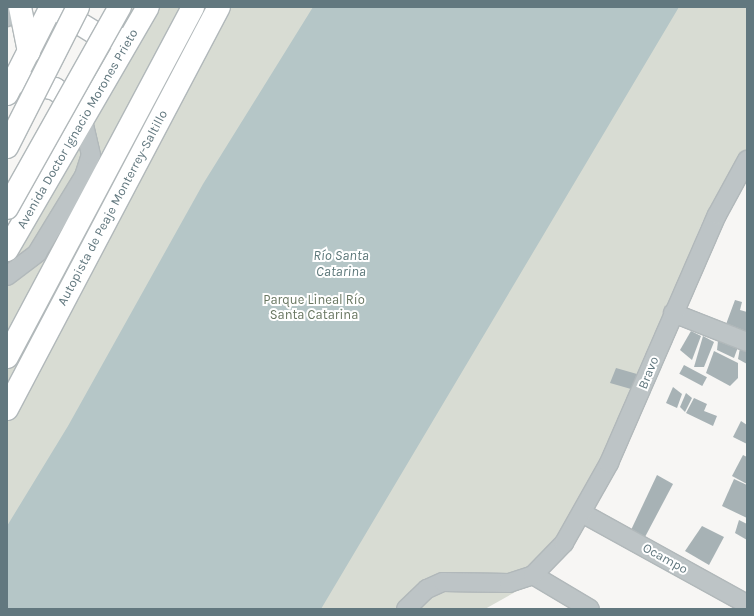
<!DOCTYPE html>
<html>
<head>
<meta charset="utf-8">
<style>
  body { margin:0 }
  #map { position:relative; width:754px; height:616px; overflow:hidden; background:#f7f6f4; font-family:Karla,sans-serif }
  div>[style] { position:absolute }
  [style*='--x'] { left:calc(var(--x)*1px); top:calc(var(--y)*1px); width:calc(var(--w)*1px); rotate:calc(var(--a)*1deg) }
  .green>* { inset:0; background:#d8dcd3 }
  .water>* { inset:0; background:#b5c6c7 }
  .building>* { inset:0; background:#a7b2b5; transform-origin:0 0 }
  .roads { filter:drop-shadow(1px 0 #b1b8ba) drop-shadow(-1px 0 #b1b8ba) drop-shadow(0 1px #b1b8ba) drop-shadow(0 -1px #b1b8ba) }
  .minor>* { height:18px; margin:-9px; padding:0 9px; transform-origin:9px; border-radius:9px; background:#bdc4c6 }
  .major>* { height:22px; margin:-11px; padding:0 11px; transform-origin:11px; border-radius:11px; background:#fff }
  .highway>* { height:22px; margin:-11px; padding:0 11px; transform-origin:11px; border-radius:11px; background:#fff }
  .bridges { filter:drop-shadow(1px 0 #b1b8ba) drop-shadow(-1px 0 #b1b8ba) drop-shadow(0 1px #b1b8ba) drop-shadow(0 -1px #b1b8ba) }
  .major-bridge>* { height:22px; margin:-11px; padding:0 11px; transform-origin:11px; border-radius:11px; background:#fff }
  span { translate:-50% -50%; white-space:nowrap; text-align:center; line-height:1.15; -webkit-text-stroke:4px #fff; paint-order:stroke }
  .street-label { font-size:13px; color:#62787f }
  .park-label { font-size:13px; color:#697761 }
  .water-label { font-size:14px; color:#5d787a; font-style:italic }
  .frame { position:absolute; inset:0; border:8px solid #62787f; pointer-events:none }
</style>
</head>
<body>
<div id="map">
  <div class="green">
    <div style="clip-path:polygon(107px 7px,747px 7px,747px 151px,703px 221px,599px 469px,535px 581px,485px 609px,7px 609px,7px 246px,91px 35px)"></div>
  </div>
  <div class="water">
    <div style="clip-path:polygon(313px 7px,679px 7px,321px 609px,7px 609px,7px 526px,68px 426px,203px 184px)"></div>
  </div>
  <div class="building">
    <div style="clip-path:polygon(735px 300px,742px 302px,740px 310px,747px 312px,747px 336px,725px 327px)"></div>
    <div style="clip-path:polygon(691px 331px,701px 336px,692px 360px,680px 350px)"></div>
    <div style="clip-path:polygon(703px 336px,714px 342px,704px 367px,694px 367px)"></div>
    <div style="clip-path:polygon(718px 341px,738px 347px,734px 358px,717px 350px)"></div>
    <div style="clip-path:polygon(740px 348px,747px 351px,747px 364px,738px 359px)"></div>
    <div style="clip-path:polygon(714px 351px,738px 363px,738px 378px,730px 386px,706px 373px)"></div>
    <div style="left:684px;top:365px;width:26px;height:10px;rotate:28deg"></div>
    <div style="clip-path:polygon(616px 368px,637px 374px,631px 389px,610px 383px)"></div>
    <div style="clip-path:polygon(673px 387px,682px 394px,677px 408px,666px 403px)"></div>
    <div style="clip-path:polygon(686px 393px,692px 398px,685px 412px,680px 407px)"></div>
    <div style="clip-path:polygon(694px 398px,707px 404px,704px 411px,717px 416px,713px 426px,686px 413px)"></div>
    <div style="clip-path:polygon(741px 421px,747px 425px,747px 444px,733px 437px)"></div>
    <div style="clip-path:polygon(743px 455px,747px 457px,747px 484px,732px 476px)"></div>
    <div style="clip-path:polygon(657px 475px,673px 484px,645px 537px,631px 530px)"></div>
    <div style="clip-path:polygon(734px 479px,747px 485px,747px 518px,722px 506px)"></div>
    <div style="clip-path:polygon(739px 520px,747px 524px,747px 540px,735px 533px)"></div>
    <div style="clip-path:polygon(702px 526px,724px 537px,709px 565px,685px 551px)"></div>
  </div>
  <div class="roads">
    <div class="minor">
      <div style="--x:7;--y:17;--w:13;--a:-51"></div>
      <div style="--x:7;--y:276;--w:38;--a:-37"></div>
      <div style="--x:37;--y:253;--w:90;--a:-58.6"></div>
      <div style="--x:84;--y:176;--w:22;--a:-72"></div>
      <div style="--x:91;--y:155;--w:36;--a:-103"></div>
      <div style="--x:673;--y:313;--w:79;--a:21.4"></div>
      <div style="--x:582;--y:513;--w:188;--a:28.9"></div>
      <div style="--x:533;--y:575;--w:66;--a:30.8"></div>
      <div style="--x:406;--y:609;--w:29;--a:-44"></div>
      <div style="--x:427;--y:589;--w:17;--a:-24"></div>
      <div style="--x:443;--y:582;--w:66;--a:0.9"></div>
      <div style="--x:509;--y:583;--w:25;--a:-18"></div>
      <div style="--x:533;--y:575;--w:45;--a:-45.9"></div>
      <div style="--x:564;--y:543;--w:92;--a:-60.6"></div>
      <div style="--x:609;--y:463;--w:270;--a:-66.5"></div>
      <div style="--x:717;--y:215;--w:63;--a:-61.4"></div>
    </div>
    <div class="major">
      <div style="--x:20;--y:7;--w:46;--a:78.7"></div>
      <div style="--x:56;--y:9;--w:46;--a:31.6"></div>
      <div style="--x:95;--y:33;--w:28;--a:13"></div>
      <div style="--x:20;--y:81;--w:36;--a:13"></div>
      <div style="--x:55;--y:89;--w:35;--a:37"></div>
      <div style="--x:7;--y:94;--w:97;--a:-63.2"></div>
      <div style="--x:7;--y:250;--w:281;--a:-59.9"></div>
    </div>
    <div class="highway">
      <div style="--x:7;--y:357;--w:396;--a:-62"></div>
      <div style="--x:7;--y:409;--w:454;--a:-62.2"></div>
    </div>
  </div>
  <div class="bridges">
    <div class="major-bridge">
      <div style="--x:7;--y:147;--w:157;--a:-63.1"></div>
      <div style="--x:7;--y:208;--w:231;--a:-60.7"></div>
    </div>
  </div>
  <div class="street-label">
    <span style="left:78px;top:129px;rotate:-60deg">Avenida Doctor Ignacio Morones Prieto</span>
    <span style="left:113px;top:208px;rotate:-62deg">Autopista de Peaje Monterrey-Saltillo</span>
    <span style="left:649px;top:373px;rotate:-68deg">Bravo</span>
    <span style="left:665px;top:559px;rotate:29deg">Ocampo</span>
  </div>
  <div class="park-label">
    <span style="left:314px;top:308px">Parque Lineal Río<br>Santa Catarina</span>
  </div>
  <div class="water-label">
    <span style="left:341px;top:264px">Río Santa<br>Catarina</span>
  </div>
  <div class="frame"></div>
</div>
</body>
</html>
